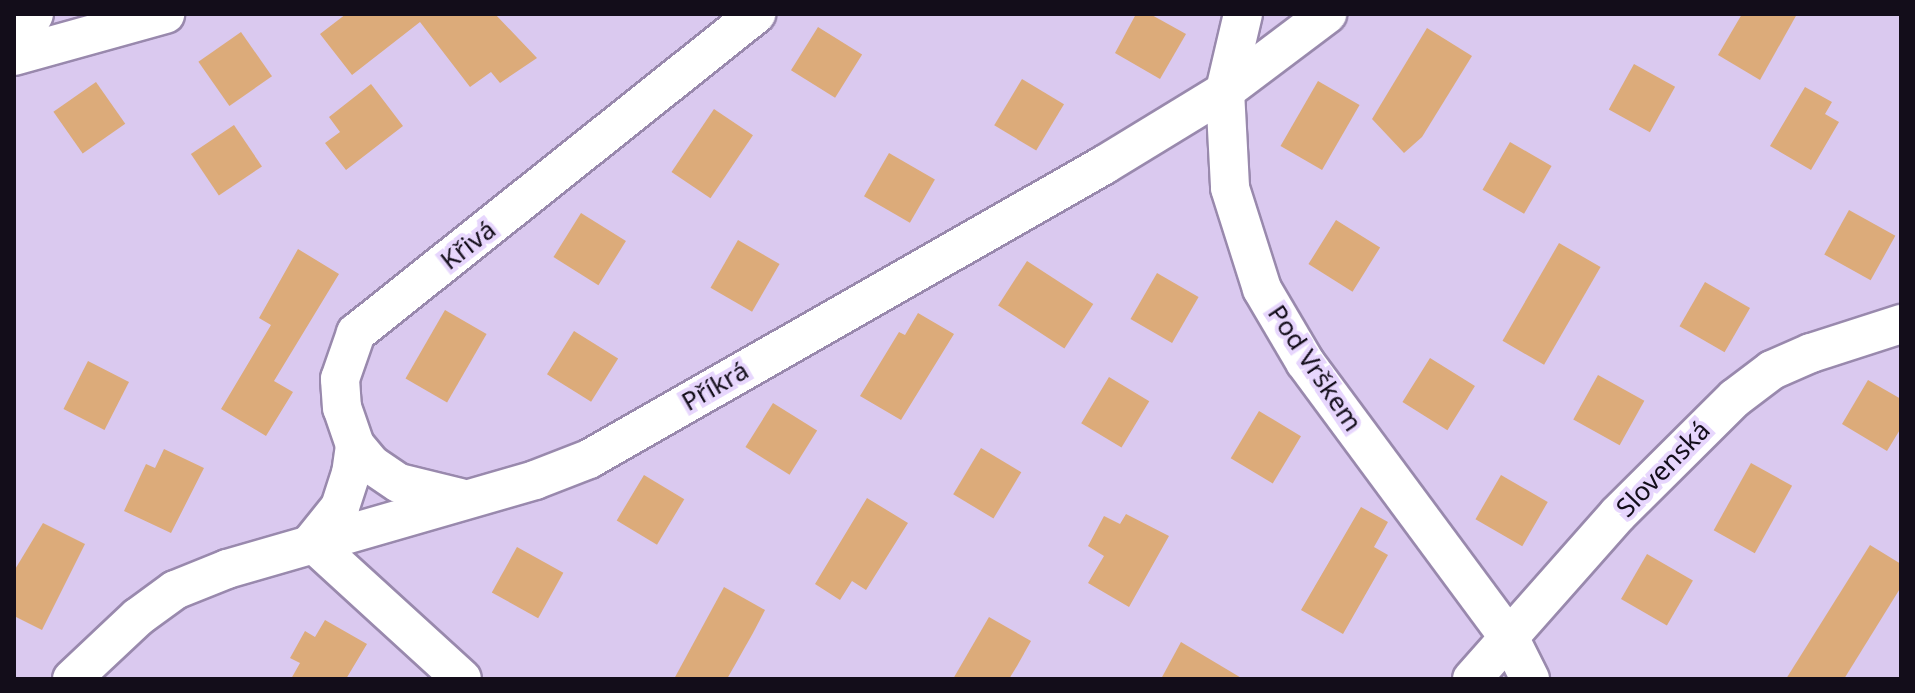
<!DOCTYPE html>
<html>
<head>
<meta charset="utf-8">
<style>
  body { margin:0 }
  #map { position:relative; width:1915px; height:693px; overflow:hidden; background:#dac9ef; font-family:"Noto Sans",sans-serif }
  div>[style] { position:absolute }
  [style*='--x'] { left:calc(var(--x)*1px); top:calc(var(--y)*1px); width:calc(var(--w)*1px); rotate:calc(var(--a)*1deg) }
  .building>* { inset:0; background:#dcab7a; transform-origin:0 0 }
  .roads { filter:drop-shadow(2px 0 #9989ad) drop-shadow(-2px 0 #9989ad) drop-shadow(0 2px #9989ad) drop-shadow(0 -2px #9989ad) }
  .minor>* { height:38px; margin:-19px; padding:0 19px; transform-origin:19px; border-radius:19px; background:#fff }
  span { translate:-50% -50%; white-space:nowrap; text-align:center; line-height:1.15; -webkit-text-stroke:8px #e7d6fd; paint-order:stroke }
  .street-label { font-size:26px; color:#130d1a }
  .frame { position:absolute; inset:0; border:16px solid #130d1a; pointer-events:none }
</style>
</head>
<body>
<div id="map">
  <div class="building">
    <div style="clip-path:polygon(346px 14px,495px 14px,537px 58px,500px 83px,491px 72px,470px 87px,420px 22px,352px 75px,320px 34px)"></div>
    <div style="clip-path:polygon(1136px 14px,1150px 14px,1186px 34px,1160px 79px,1115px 53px)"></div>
    <div style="clip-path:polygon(1742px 14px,1797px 14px,1760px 80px,1718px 55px)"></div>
    <div style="left:818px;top:27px;width:52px;height:51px;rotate:32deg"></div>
    <div style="clip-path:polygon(1427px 28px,1472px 56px,1422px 137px,1404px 153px,1372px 119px)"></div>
    <div style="left:241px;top:32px;width:54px;height:52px;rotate:55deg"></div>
    <div style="left:1634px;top:64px;width:47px;height:52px;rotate:29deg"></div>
    <div style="left:1022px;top:79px;width:49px;height:54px;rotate:31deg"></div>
    <div style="left:1318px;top:81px;width:48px;height:75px;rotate:30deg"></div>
    <div style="left:96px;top:82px;width:51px;height:52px;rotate:55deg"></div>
    <div style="clip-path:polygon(371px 84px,403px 126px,346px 170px,325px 143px,340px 132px,329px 117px)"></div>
    <div style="clip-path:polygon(1805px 87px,1832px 102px,1825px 114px,1839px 122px,1811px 170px,1770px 146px)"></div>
    <div style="left:714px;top:109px;width:47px;height:76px;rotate:34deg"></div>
    <div style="left:234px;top:125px;width:50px;height:52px;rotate:56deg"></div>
    <div style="left:1510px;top:142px;width:48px;height:55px;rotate:30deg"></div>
    <div style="left:889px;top:153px;width:53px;height:50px;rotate:30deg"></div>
    <div style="left:1849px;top:210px;width:53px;height:51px;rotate:29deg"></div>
    <div style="left:581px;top:213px;width:53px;height:52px;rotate:32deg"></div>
    <div style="left:1336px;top:220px;width:52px;height:52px;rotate:32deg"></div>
    <div style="left:738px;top:240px;width:48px;height:55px;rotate:30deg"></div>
    <div style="left:1559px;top:243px;width:48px;height:113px;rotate:30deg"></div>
    <div style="clip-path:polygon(298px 249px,339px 274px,274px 381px,293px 392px,266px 436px,221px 409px,271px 325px,259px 318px)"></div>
    <div style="left:1027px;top:261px;width:79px;height:53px;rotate:33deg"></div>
    <div style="left:1157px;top:273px;width:48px;height:53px;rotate:30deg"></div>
    <div style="left:1705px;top:282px;width:52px;height:51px;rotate:30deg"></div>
    <div style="left:445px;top:310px;width:48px;height:79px;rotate:30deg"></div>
    <div style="clip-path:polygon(918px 313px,954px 334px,901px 420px,860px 396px,899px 332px,905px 335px)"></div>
    <div style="left:574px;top:331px;width:52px;height:51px;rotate:32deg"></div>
    <div style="left:1430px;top:358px;width:53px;height:52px;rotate:32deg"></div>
    <div style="left:88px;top:361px;width:46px;height:54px;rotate:27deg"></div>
    <div style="left:1598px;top:375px;width:53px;height:51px;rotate:29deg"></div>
    <div style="left:1109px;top:377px;width:47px;height:54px;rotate:31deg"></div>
    <div style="clip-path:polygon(1868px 380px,1901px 399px,1901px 428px,1887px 451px,1842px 424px)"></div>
    <div style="left:773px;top:403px;width:52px;height:52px;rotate:32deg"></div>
    <div style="left:1259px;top:411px;width:49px;height:55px;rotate:31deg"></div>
    <div style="left:981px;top:448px;width:47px;height:54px;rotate:31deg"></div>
    <div style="clip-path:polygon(164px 449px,204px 468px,171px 533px,124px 511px,146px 464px,155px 468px)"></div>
    <div style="left:1751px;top:463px;width:47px;height:77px;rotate:29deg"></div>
    <div style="left:644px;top:475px;width:47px;height:53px;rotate:31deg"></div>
    <div style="left:1501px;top:475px;width:54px;height:51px;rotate:30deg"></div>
    <div style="clip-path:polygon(867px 498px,908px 523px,866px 590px,852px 581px,840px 600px,815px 584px)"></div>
    <div style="clip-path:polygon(1361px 507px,1388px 522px,1374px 547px,1388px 555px,1343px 634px,1301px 610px)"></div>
    <div style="clip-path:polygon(1126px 514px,1169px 536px,1129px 607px,1088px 583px,1104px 556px,1088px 546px,1104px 516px,1120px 524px)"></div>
    <div style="clip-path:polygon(43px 523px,85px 544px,42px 630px,14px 616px,14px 571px)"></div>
    <div style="clip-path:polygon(1870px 545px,1901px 564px,1901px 587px,1844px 679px,1786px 679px)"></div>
    <div style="left:517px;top:547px;width:53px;height:52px;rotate:29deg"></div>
    <div style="left:1647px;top:554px;width:53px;height:52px;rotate:30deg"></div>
    <div style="clip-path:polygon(724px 587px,765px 610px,753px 633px,727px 679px,674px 679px)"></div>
    <div style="clip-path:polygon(989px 617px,1031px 641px,1017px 666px,1009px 679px,953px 679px)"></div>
    <div style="clip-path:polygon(325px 620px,367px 644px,346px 679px,291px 679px,300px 663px,290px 658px,305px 631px,315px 637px)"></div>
    <div style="clip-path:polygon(1181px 642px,1243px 679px,1161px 679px)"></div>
  </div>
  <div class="roads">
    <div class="minor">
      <div style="--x:1243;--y:14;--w:79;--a:103.2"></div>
      <div style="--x:1225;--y:91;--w:97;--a:87"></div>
      <div style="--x:1230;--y:188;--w:106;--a:72.4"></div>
      <div style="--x:1262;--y:289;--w:85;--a:59.5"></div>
      <div style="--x:1305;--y:362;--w:345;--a:53.5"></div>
      <div style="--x:1510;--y:639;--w:45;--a:63.4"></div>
      <div style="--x:14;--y:50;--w:41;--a:-60.9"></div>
      <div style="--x:14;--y:56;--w:157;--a:-15.5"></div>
      <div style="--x:355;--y:445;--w:26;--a:50"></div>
      <div style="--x:372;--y:465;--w:32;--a:34"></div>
      <div style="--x:399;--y:483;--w:63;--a:13.8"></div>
      <div style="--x:312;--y:542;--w:45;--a:-51.3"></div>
      <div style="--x:340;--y:507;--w:35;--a:-72"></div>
      <div style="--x:351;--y:474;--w:29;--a:-82"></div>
      <div style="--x:355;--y:445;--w:39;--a:-109"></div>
      <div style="--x:342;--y:408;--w:29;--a:-94"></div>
      <div style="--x:340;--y:379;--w:49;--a:-70.8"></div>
      <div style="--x:356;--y:333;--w:512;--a:-38.57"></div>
      <div style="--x:312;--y:542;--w:203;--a:42.4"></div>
      <div style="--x:72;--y:679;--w:91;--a:-43.2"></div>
      <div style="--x:138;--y:617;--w:46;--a:-36.1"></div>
      <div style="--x:175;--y:590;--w:56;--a:-22"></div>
      <div style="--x:227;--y:569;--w:321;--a:-16.1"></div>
      <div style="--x:535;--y:480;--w:58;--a:-21.3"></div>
      <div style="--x:589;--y:459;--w:593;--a:-29.72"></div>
      <div style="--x:1104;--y:165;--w:142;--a:-31.4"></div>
      <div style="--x:1225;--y:91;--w:128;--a:-37"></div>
      <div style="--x:1472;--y:679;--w:220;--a:-48.5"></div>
      <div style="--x:1618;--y:514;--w:165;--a:-44.8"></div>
      <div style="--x:1735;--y:398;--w:46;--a:-37.1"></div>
      <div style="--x:1772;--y:370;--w:43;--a:-23.6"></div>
      <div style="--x:1811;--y:353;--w:95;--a:-17.9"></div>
    </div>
  </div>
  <div class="street-label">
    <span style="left:468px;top:245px;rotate:-38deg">Křivá</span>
    <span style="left:1315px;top:368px;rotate:56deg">Pod Vrškem</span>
    <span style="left:715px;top:386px;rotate:-30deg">Příkrá</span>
    <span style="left:1663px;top:469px;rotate:-46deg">Slovenská</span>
  </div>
  <div class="frame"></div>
</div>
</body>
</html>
